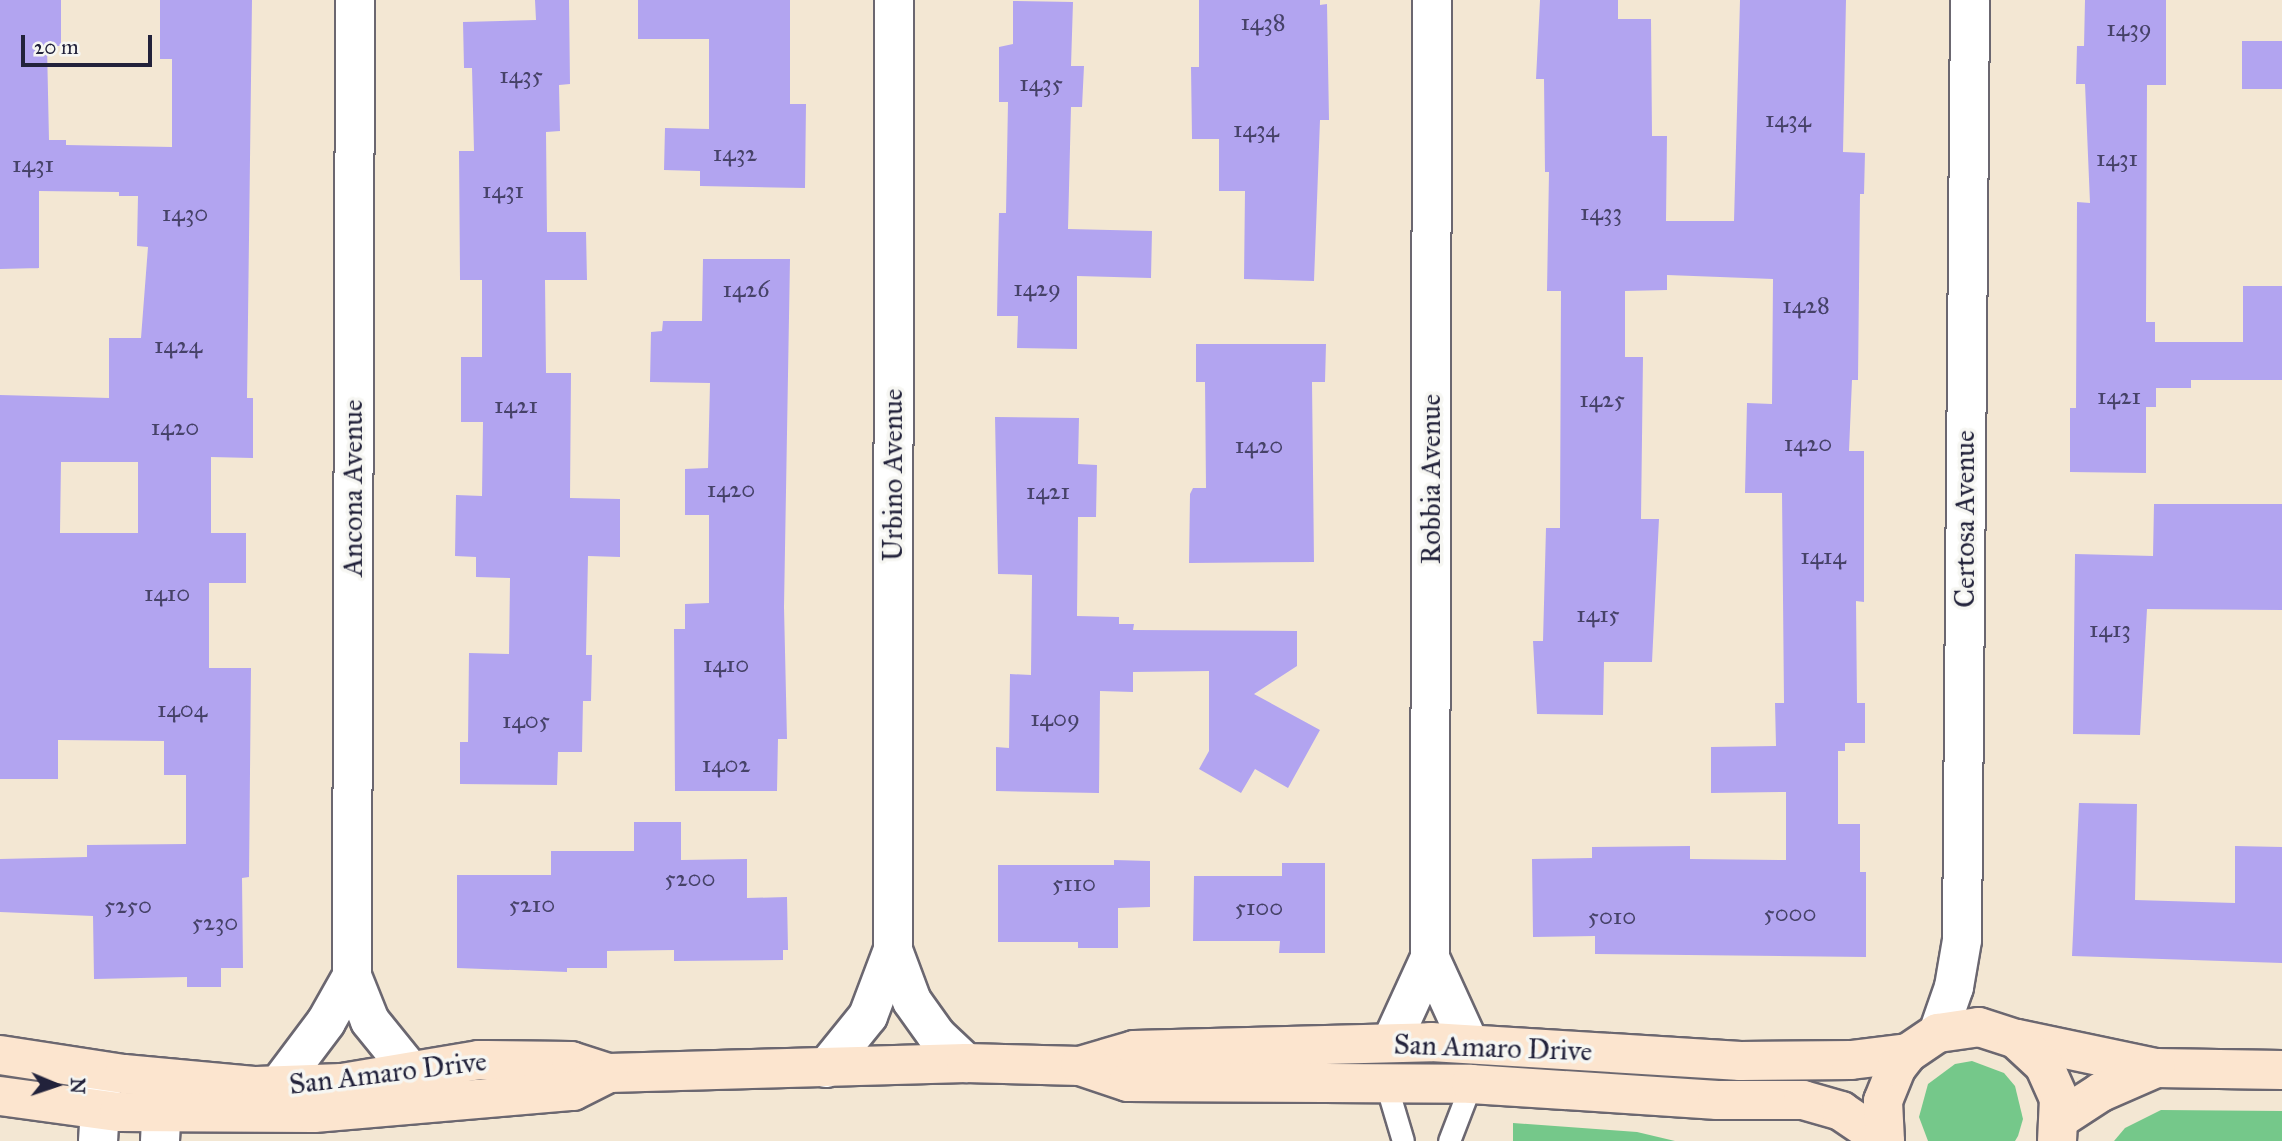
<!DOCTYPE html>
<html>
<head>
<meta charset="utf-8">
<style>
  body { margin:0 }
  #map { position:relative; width:2282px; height:1141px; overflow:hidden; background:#f3e7d3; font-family:"IM FELL Great Primer",serif }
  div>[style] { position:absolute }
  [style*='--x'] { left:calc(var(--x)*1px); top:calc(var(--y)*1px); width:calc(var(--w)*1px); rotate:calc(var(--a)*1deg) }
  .green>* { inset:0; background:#75c88a }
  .building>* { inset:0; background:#b2a4f0; transform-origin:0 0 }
  .roads { filter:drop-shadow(2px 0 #6b6770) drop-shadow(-2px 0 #6b6770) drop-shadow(0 2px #6b6770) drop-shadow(0 -2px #6b6770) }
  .lane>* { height:21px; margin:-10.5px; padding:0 10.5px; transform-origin:10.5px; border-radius:10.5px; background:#fff }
  .street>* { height:38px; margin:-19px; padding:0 19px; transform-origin:19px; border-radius:19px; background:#fff }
  .secondary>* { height:38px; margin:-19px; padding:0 19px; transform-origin:19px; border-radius:19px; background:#fce5cf }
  span { translate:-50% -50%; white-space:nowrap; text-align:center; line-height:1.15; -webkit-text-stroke:7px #f6f6f2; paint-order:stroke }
  .number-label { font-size:24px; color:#464268 }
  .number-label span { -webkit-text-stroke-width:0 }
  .street-label { font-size:28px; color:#22223b }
  .north { position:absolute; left:21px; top:1050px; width:70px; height:70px; -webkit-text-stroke:5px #f6f6f2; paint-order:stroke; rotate:92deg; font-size:19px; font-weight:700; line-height:28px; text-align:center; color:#22223b }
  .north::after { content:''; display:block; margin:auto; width:24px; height:32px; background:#22223b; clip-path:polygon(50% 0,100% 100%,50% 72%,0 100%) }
  .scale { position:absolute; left:21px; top:35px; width:131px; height:32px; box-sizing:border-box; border:4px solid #22223b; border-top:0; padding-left:9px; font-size:21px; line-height:24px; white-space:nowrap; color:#22223b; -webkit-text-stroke:5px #f6f6f2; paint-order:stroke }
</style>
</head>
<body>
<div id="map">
  <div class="green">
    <div style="clip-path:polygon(1972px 1061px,2004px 1073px,2015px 1086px,2023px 1119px,2018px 1136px,2015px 1141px,1928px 1141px,1919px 1117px,1928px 1084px,1955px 1064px)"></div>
    <div style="clip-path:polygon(2161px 1110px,2282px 1111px,2282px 1141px,2114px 1141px,2125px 1128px)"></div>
    <div style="clip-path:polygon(1513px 1123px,1637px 1132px,1675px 1141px,1513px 1141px)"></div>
  </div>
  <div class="building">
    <div style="clip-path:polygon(evenodd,0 0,61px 0,61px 46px,47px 46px,49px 140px,66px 140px,66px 145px,172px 147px,172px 59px,160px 59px,160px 0,252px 0,247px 398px,253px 398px,253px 458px,211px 457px,211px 533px,246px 533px,246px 583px,209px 583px,209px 668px,251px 668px,249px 877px,242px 878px,243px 968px,221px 968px,221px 987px,187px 987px,187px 977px,94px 979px,93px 916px,0 912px,0 859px,87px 857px,87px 845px,186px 844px,186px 775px,164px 775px,164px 741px,58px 740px,58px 779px,0 779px,0 395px,109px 398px,109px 338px,141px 338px,148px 247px,137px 246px,138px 196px,119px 196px,119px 192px,39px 191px,39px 268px,0 269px,0 0,61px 462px,138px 462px,138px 533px,60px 533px,61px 462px)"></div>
    <div style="clip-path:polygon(535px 0,569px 0,570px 84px,559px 85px,560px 131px,546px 132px,547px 232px,586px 232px,587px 280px,545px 280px,546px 373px,571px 373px,570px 498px,620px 499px,620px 557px,588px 556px,586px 655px,592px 655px,591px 701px,583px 701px,582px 752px,558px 752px,557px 785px,460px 784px,460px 742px,468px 742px,469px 653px,509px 654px,510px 578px,476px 577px,476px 557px,455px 556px,456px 495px,482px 496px,483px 422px,461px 422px,461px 357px,482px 357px,482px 280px,460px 280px,459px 151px,474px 151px,472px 68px,464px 68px,463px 22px,536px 20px)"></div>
    <div style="clip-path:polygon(638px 0,790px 0,790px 104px,806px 104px,805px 188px,700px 186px,700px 171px,664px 170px,665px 128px,709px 129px,709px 39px,638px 39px)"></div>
    <div style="clip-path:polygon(1199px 0,1320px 0,1320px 5px,1327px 4px,1329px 120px,1320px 120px,1314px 281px,1244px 279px,1245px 191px,1219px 191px,1219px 139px,1192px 139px,1191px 67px,1199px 67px)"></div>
    <div style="clip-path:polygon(1540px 0,1618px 0,1618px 19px,1651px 19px,1652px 136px,1667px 136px,1666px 221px,1734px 221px,1740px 0,1846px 0,1843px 152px,1865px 153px,1864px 194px,1860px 194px,1858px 380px,1852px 380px,1849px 451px,1864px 451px,1864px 602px,1856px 601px,1857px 703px,1865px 703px,1865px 743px,1845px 743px,1845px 751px,1838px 751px,1838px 824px,1860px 824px,1860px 872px,1866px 872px,1866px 957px,1595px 954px,1595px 936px,1533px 937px,1532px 859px,1592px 858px,1592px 847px,1690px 846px,1690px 859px,1786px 860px,1786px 792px,1711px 793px,1711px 747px,1776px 746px,1775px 703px,1784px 703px,1782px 493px,1745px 493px,1747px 403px,1772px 404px,1773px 279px,1667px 275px,1667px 290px,1625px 291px,1625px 357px,1643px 357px,1641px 519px,1659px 519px,1652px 662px,1604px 662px,1603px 715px,1537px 714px,1533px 641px,1543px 641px,1546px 528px,1560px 528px,1561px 291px,1547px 291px,1549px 172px,1545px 172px,1544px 79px,1536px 79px)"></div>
    <div style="clip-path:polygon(2085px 0,2166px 0,2166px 85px,2147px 85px,2146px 322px,2155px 322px,2155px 342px,2243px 342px,2243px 286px,2282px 286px,2282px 380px,2191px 380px,2191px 388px,2156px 388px,2156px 407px,2146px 407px,2146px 473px,2070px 472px,2070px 408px,2076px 408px,2077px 202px,2090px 203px,2085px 84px,2076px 84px,2077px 46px,2084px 46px)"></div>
    <div style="clip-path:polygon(1013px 1px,1073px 2px,1071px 66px,1084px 66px,1082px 107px,1071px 107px,1068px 229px,1152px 231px,1151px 278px,1077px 276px,1077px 349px,1017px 348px,1018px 316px,997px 316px,999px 213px,1006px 213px,1008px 102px,999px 102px,999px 47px,1013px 44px)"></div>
    <div style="left:2282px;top:41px;width:48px;height:40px;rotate:90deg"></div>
    <div style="clip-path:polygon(703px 259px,790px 259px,784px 607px,787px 739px,778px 739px,777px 791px,675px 791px,674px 629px,685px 629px,685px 604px,709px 603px,709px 515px,685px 515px,685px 469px,708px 468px,710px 383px,650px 382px,651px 332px,662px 331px,663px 321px,702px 321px)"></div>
    <div style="clip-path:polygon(1196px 344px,1326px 344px,1325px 382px,1312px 382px,1314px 562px,1189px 563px,1190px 494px,1193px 488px,1206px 488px,1205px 382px,1196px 382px)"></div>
    <div style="clip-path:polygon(995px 417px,1079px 418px,1078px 464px,1097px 465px,1096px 517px,1078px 517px,1077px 616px,1119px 617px,1119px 624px,1134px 624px,1133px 630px,1297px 631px,1297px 666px,1254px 694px,1320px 730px,1288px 788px,1255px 769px,1241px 793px,1199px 769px,1209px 751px,1209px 671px,1133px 672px,1133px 692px,1100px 691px,1099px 793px,996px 791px,996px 747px,1009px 748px,1010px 674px,1031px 675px,1032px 575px,998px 574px)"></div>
    <div style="clip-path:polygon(2154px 504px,2282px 504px,2282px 610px,2147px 609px,2140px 735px,2073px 734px,2075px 554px,2153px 556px)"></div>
    <div style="clip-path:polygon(2079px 803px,2137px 804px,2135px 900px,2235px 903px,2235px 846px,2282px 847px,2282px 963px,2072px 956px)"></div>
    <div style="clip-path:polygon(634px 822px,681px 822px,681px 860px,747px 859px,747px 898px,787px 897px,788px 950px,783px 950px,783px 960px,674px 961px,674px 950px,607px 951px,607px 968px,567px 968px,567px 972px,457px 968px,457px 875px,551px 875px,551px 851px,634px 851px)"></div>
    <div style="clip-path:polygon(1114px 860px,1150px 861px,1150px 907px,1118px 908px,1118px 948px,1078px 948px,1078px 942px,998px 942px,998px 865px,1114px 865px)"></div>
    <div style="clip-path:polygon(1282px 863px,1325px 863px,1325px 953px,1279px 953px,1280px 941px,1193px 941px,1194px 876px,1282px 876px)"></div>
  </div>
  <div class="roads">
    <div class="lane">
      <div style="--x:1386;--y:1084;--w:59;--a:73.4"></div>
      <div style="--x:1449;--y:1141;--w:61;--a:-68.9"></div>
    </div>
    <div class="street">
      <div style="--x:355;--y:0;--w:976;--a:90.18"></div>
      <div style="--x:352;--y:976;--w:48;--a:68.2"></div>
      <div style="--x:370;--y:1021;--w:60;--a:51"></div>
      <div style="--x:1432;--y:0;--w:958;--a:90.12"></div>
      <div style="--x:1430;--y:958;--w:94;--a:65.4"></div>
      <div style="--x:893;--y:950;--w:54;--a:69.6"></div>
      <div style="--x:912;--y:1001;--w:43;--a:54.5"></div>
      <div style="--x:937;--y:1036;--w:40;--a:43"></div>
      <div style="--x:1938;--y:1033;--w:49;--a:-70.8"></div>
      <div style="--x:1954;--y:987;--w:48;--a:-80.3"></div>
      <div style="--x:1962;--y:940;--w:940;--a:-89.51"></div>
      <div style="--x:1391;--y:1043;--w:94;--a:-65.4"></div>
      <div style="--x:826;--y:1068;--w:67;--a:-51.1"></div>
      <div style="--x:868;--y:1016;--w:71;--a:-69.3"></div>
      <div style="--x:893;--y:950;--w:950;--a:-89.94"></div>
      <div style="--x:278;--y:1086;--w:80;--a:-53.1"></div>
      <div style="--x:326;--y:1022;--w:53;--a:-60.5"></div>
      <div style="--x:98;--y:1141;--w:65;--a:-86.5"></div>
      <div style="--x:160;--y:1141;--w:61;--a:-87.2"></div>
    </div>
    <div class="secondary">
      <div style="--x:2018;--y:1039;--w:141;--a:11.9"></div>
      <div style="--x:2156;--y:1068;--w:126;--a:0.9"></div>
      <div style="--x:0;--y:1055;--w:125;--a:8.7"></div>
      <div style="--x:124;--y:1074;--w:133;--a:5.2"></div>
      <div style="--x:256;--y:1086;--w:86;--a:-2"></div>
      <div style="--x:342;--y:1083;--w:139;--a:-9.5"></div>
      <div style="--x:479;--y:1060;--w:92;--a:0.6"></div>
      <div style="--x:571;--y:1061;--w:40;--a:18"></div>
      <div style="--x:609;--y:1073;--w:357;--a:-1.6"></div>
      <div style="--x:966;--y:1063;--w:114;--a:1.5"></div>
      <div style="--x:1080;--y:1066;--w:56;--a:-16.5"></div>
      <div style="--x:1134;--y:1050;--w:297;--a:-1.5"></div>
      <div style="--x:1431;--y:1042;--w:310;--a:3.5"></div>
      <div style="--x:1740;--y:1061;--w:111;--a:-0.5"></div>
      <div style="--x:1851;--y:1060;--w:57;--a:-7"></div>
      <div style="--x:1080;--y:1066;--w:51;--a:18.4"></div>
      <div style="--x:1128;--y:1082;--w:343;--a:0.3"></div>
      <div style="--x:1471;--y:1084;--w:247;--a:3.7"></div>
      <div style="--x:1717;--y:1100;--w:86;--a:0"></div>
      <div style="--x:1803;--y:1100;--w:40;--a:16"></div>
      <div style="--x:1841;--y:1111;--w:53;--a:34.3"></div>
      <div style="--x:0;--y:1096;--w:120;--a:7.7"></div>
      <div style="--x:119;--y:1112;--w:195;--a:0.3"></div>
      <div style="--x:314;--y:1113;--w:260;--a:-4.9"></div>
      <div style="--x:573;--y:1091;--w:40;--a:-26.6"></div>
      <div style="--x:2061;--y:1118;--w:48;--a:-33"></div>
      <div style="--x:2101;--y:1092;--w:60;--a:-23.6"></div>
      <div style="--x:1885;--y:1141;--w:40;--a:-92.9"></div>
      <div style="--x:1883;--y:1101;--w:37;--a:-68"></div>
      <div style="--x:1897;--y:1067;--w:18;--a:-52"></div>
      <div style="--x:1908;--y:1053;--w:36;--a:-34"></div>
      <div style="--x:1938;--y:1033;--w:41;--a:-8.3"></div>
      <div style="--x:1979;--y:1027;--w:39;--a:18"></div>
      <div style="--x:2016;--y:1039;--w:38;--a:43"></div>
      <div style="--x:2044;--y:1065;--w:37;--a:66"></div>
      <div style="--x:2059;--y:1099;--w:42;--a:92.7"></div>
    </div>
  </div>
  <div class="number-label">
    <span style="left:1263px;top:23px">1438</span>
    <span style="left:2129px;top:29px">1439</span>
    <span style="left:521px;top:76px">1435</span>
    <span style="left:1041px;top:84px">1435</span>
    <span style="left:1788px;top:120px">1434</span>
    <span style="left:1256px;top:130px">1434</span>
    <span style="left:735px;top:154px">1432</span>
    <span style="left:2117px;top:159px">1431</span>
    <span style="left:33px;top:165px">1431</span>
    <span style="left:503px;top:191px">1431</span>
    <span style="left:1601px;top:213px">1433</span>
    <span style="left:185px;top:214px">1430</span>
    <span style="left:1037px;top:289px">1429</span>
    <span style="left:746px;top:290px">1426</span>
    <span style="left:1806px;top:306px">1428</span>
    <span style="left:178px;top:346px">1424</span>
    <span style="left:2119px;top:397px">1421</span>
    <span style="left:1602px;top:400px">1425</span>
    <span style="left:516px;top:406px">1421</span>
    <span style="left:175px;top:428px">1420</span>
    <span style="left:1808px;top:444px">1420</span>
    <span style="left:1259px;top:446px">1420</span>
    <span style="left:731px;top:490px">1420</span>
    <span style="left:1048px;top:492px">1421</span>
    <span style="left:1823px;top:557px">1414</span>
    <span style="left:167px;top:594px">1410</span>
    <span style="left:1598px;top:615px">1415</span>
    <span style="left:2110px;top:630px">1413</span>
    <span style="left:726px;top:665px">1410</span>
    <span style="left:182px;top:710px">1404</span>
    <span style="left:1055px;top:719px">1409</span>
    <span style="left:526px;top:721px">1405</span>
    <span style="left:726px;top:765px">1402</span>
    <span style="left:690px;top:879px">5200</span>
    <span style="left:1074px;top:884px">5110</span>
    <span style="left:532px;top:905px">5210</span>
    <span style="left:128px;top:906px">5250</span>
    <span style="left:1259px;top:908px">5100</span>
    <span style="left:1790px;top:914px">5000</span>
    <span style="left:1612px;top:917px">5010</span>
    <span style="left:215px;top:923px">5230</span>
  </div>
  <div class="street-label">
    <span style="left:893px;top:475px;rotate:-90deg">Urbino Avenue</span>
    <span style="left:1431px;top:479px;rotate:-90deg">Robbia Avenue</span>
    <span style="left:353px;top:488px;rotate:-90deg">Ancona Avenue</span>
    <span style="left:1965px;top:519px;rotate:-90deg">Certosa Avenue</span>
    <span style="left:1493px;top:1048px;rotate:2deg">San Amaro Drive</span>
    <span style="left:388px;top:1073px;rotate:-7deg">San Amaro Drive</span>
  </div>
  <div class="north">N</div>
  <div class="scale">20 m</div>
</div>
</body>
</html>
